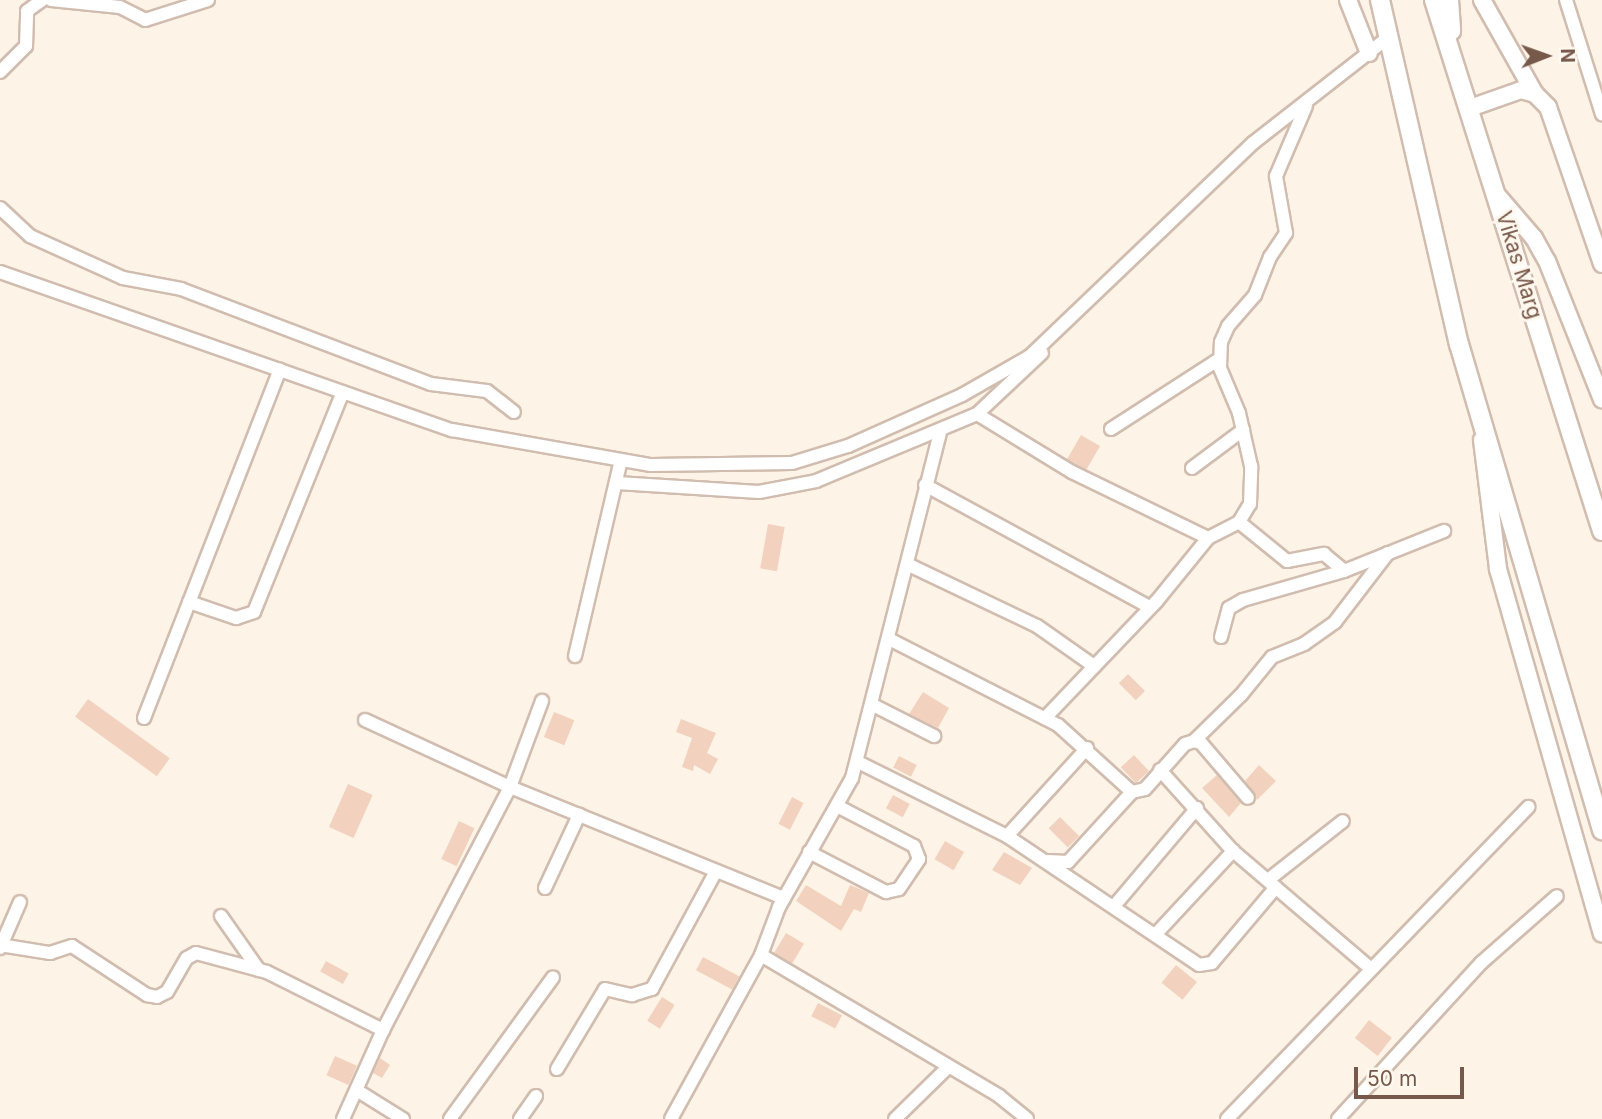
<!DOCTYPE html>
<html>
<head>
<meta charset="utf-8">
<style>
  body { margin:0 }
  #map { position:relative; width:1602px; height:1119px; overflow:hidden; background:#fdf4e7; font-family:Inter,sans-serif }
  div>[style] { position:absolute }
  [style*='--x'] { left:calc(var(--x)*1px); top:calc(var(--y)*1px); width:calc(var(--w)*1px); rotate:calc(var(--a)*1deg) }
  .building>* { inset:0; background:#f2d2be; transform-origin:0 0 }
  .roads { filter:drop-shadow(2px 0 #d1bdaf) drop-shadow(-2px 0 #d1bdaf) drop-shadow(0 2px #d1bdaf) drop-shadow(0 -2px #d1bdaf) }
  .minor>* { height:12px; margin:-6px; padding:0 6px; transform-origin:6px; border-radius:6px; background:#fff }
  .tertiary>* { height:16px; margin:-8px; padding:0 8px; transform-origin:8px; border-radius:8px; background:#fff }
  .secondary>* { height:18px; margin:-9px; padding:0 9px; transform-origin:9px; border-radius:9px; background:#fff }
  span { translate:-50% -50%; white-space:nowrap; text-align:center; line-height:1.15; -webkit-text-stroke:6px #fff8ee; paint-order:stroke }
  .street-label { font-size:21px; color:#77594b }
  .north { position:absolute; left:1511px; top:21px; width:70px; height:70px; -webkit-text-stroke:5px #fff8ee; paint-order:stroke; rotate:89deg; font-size:19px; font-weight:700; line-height:28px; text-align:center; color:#77594b }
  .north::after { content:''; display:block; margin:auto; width:24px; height:32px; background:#77594b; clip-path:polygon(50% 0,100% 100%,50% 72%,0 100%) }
  .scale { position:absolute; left:1354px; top:1067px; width:110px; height:32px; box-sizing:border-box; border:4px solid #77594b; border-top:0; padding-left:9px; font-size:21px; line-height:24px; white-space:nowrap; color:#77594b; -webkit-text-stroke:5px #fff8ee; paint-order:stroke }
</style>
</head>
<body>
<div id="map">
  <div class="building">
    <div style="left:1081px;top:435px;width:22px;height:28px;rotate:30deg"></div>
    <div style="left:768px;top:524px;width:17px;height:45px;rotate:10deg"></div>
    <div style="left:1128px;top:674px;width:24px;height:13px;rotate:45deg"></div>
    <div style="clip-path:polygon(923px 692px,949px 708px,938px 728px,909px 714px)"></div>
    <div style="left:88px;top:699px;width:101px;height:22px;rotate:36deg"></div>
    <div style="left:554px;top:712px;width:22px;height:27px;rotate:22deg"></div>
    <div style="clip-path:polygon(681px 719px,716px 733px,707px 753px,718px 759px,710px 774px,694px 765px,693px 771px,682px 767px,692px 738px,676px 732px)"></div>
    <div style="left:1134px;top:755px;width:22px;height:18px;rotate:47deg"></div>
    <div style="left:899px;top:756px;width:20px;height:13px;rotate:27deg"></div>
    <div style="clip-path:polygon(1259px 765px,1276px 781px,1257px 800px,1245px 781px)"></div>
    <div style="clip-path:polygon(1217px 775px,1241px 803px,1229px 817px,1202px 788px)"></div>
    <div style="left:348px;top:784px;width:27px;height:47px;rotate:24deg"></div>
    <div style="left:893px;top:795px;width:19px;height:15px;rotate:28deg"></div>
    <div style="left:792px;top:797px;width:13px;height:30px;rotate:27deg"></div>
    <div style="left:1060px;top:817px;width:27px;height:16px;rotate:45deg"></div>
    <div style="left:459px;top:821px;width:17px;height:42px;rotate:25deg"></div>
    <div style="left:945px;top:841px;width:22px;height:21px;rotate:30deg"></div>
    <div style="clip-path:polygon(1004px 852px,1032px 868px,1020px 885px,992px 870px)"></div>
    <div style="clip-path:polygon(806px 885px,841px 906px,850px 885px,869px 893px,861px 912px,854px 909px,841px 931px,796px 901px)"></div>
    <div style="left:786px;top:933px;width:21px;height:23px;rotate:31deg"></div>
    <div style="left:703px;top:957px;width:41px;height:15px;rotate:28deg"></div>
    <div style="left:326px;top:961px;width:26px;height:12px;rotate:29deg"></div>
    <div style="left:1176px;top:965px;width:27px;height:23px;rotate:39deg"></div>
    <div style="left:662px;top:997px;width:15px;height:28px;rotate:32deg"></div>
    <div style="left:818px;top:1003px;width:27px;height:15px;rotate:27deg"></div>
    <div style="left:1369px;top:1020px;width:29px;height:23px;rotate:38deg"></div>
    <div style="left:335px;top:1056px;width:24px;height:21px;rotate:24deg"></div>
    <div style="clip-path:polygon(380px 1058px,390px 1065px,382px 1078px,373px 1073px)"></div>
  </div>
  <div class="roads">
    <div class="minor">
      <div style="--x:51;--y:0;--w:69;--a:5.8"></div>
      <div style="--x:120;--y:7;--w:28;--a:27"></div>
      <div style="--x:145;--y:20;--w:66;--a:-17.6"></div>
      <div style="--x:1566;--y:0;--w:120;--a:72.5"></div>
      <div style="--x:0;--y:72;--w:37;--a:-45"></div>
      <div style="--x:26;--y:46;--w:35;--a:-88"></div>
      <div style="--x:27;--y:11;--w:19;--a:-36"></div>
      <div style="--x:0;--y:208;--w:41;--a:43"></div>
      <div style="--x:30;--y:236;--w:102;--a:24.3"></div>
      <div style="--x:123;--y:278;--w:59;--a:10.7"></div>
      <div style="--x:181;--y:289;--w:267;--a:20.8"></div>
      <div style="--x:431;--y:384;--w:56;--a:7.1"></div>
      <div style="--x:487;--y:391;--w:34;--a:38"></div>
      <div style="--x:0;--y:272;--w:479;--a:19.3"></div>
      <div style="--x:452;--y:430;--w:202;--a:10"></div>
      <div style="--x:651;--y:465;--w:141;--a:-0.8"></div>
      <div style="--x:792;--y:463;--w:59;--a:-16.9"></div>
      <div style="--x:848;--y:446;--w:125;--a:-24.1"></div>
      <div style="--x:962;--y:395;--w:78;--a:-29.8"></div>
      <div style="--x:1030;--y:356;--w:308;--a:-43.7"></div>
      <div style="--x:1253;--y:143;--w:175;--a:-38"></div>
      <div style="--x:977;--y:414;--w:111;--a:31.4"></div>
      <div style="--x:1072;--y:472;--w:151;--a:25.9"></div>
      <div style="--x:1111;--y:429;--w:129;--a:-32.9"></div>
      <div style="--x:1192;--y:468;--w:64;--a:-36.7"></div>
      <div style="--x:617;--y:483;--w:142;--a:3.6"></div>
      <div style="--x:759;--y:492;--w:58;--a:-10.9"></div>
      <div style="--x:816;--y:481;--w:174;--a:-22.6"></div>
      <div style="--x:977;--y:414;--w:89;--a:-43.2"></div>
      <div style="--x:925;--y:485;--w:256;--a:28.5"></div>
      <div style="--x:1239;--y:522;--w:62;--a:39.1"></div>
      <div style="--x:1287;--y:561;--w:38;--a:-11"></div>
      <div style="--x:1324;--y:554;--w:26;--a:40"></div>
      <div style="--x:909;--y:565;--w:142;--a:25.5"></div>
      <div style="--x:1037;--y:626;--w:70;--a:35.1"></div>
      <div style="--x:189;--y:602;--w:50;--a:18.8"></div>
      <div style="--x:236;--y:618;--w:19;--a:-18"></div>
      <div style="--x:254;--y:612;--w:237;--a:-68"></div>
      <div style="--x:1221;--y:637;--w:30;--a:-75"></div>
      <div style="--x:1229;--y:608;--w:16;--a:-30"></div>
      <div style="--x:1243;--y:600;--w:105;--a:-16"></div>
      <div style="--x:1344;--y:571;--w:108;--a:-21.8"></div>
      <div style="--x:889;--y:639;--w:190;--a:27"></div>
      <div style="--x:1058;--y:725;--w:100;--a:42.2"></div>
      <div style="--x:1132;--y:792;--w:13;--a:-13"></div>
      <div style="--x:1145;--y:789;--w:60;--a:-48.4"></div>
      <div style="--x:1185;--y:744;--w:9;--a:-18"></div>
      <div style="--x:1194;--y:741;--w:7;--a:16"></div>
      <div style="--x:1201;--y:743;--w:72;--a:49.5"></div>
      <div style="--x:575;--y:656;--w:201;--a:-76.8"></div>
      <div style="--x:871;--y:704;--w:71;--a:26.9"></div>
      <div style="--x:144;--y:718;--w:374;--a:-68.7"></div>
      <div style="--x:1045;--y:718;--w:161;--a:-46.3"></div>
      <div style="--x:1156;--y:602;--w:82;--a:-50.9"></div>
      <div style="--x:1208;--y:538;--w:35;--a:-27"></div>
      <div style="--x:1239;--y:522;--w:21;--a:-59"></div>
      <div style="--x:1250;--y:504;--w:38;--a:-88"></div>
      <div style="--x:1251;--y:466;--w:54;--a:-102.8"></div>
      <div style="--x:1239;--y:413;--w:49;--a:-112.9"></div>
      <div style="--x:1220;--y:368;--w:26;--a:-88"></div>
      <div style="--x:1221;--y:342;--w:17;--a:-66"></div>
      <div style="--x:1228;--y:326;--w:41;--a:-48.9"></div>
      <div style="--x:1255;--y:295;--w:41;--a:-68.5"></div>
      <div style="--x:1270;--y:257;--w:29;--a:-56"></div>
      <div style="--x:1286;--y:233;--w:58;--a:-100"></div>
      <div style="--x:1276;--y:176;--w:76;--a:-66.8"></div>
      <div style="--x:365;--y:720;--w:160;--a:24.8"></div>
      <div style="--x:510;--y:787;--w:296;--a:22.1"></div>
      <div style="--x:1194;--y:741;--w:66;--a:-44.4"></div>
      <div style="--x:1241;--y:695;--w:49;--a:-50.8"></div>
      <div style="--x:1272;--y:657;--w:35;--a:-22"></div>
      <div style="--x:1304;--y:644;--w:38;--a:-35"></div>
      <div style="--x:1335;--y:622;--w:87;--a:-52.5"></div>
      <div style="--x:858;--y:762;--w:166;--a:26.4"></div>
      <div style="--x:1007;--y:836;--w:231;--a:33.9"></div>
      <div style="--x:1199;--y:965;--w:13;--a:-9"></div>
      <div style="--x:1212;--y:963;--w:99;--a:-49.9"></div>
      <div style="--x:1160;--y:770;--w:109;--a:48"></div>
      <div style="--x:1233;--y:851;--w:180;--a:40.5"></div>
      <div style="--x:1007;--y:836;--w:119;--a:-47.7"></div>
      <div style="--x:809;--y:852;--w:87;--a:27.5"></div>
      <div style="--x:886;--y:892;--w:13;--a:-13"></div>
      <div style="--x:899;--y:889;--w:36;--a:-56"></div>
      <div style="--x:919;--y:859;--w:14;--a:-111"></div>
      <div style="--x:914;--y:846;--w:87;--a:-152.5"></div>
      <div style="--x:1048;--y:861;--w:20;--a:3"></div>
      <div style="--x:1068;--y:862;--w:95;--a:-47.6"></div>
      <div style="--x:1268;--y:880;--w:95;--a:-38.2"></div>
      <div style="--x:545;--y:888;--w:81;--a:-65"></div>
      <div style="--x:1115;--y:905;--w:127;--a:-49.8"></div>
      <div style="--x:221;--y:916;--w:66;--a:54.9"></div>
      <div style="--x:1155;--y:935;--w:115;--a:-47.1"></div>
      <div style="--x:0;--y:945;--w:51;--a:9.1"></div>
      <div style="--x:50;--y:953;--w:23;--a:-18"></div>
      <div style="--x:72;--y:946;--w:90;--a:33.2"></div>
      <div style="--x:147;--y:995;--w:10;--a:11"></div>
      <div style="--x:157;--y:997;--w:11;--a:-27"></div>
      <div style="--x:167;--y:992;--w:39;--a:-60"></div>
      <div style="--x:187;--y:958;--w:10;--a:-29"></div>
      <div style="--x:196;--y:953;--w:73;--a:15"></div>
      <div style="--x:267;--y:972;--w:130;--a:26.6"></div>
      <div style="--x:0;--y:948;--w:50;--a:-66.5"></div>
      <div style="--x:761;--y:955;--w:277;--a:30.6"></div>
      <div style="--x:999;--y:1096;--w:36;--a:39"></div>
      <div style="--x:557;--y:1069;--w:93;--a:-59"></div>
      <div style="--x:605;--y:989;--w:28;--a:13"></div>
      <div style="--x:632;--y:995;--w:21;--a:-17"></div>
      <div style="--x:652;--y:989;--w:134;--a:-61.5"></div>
      <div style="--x:358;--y:1091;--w:53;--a:31.9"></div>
      <div style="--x:343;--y:1119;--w:98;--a:-65.8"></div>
      <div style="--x:383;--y:1030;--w:274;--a:-62.4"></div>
      <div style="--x:510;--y:787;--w:92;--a:-69.6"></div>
      <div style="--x:450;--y:1119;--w:175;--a:-54"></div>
      <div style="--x:520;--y:1119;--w:28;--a:-55"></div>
      <div style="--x:671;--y:1119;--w:187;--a:-61.2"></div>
      <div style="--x:761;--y:955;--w:51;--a:-69.4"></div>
      <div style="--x:779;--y:907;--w:148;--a:-60.5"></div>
      <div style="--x:852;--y:778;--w:356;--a:-75.7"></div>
      <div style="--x:895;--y:1119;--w:73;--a:-44.4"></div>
      <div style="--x:1227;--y:1119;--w:434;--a:-46"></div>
      <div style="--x:1338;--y:1119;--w:212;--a:-47.5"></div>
      <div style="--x:1481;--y:963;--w:101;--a:-41.4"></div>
    </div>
    <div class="tertiary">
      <div style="--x:1348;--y:0;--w:57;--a:68.4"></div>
      <div style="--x:1482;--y:0;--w:108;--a:60.6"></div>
      <div style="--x:1470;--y:108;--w:54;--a:-19.4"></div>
      <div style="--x:1521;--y:90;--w:15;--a:16"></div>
      <div style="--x:1535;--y:94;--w:18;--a:45"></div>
      <div style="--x:1548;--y:107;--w:166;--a:71"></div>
      <div style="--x:1497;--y:195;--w:57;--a:49.3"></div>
      <div style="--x:1534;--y:238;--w:26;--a:61"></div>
      <div style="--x:1547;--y:261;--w:149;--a:68.3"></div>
      <div style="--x:1482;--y:440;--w:130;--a:82.9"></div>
      <div style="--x:1498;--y:569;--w:379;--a:74.1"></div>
    </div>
    <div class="secondary">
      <div style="--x:1380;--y:0;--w:353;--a:77.1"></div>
      <div style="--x:1459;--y:344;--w:507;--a:73.6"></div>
      <div style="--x:1434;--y:0;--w:557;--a:72.44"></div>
      <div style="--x:1449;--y:0;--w:31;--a:86"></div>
    </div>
  </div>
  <div class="street-label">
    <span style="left:1519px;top:265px;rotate:73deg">Vikas Marg</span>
  </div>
  <div class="north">N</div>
  <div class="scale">50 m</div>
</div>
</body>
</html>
